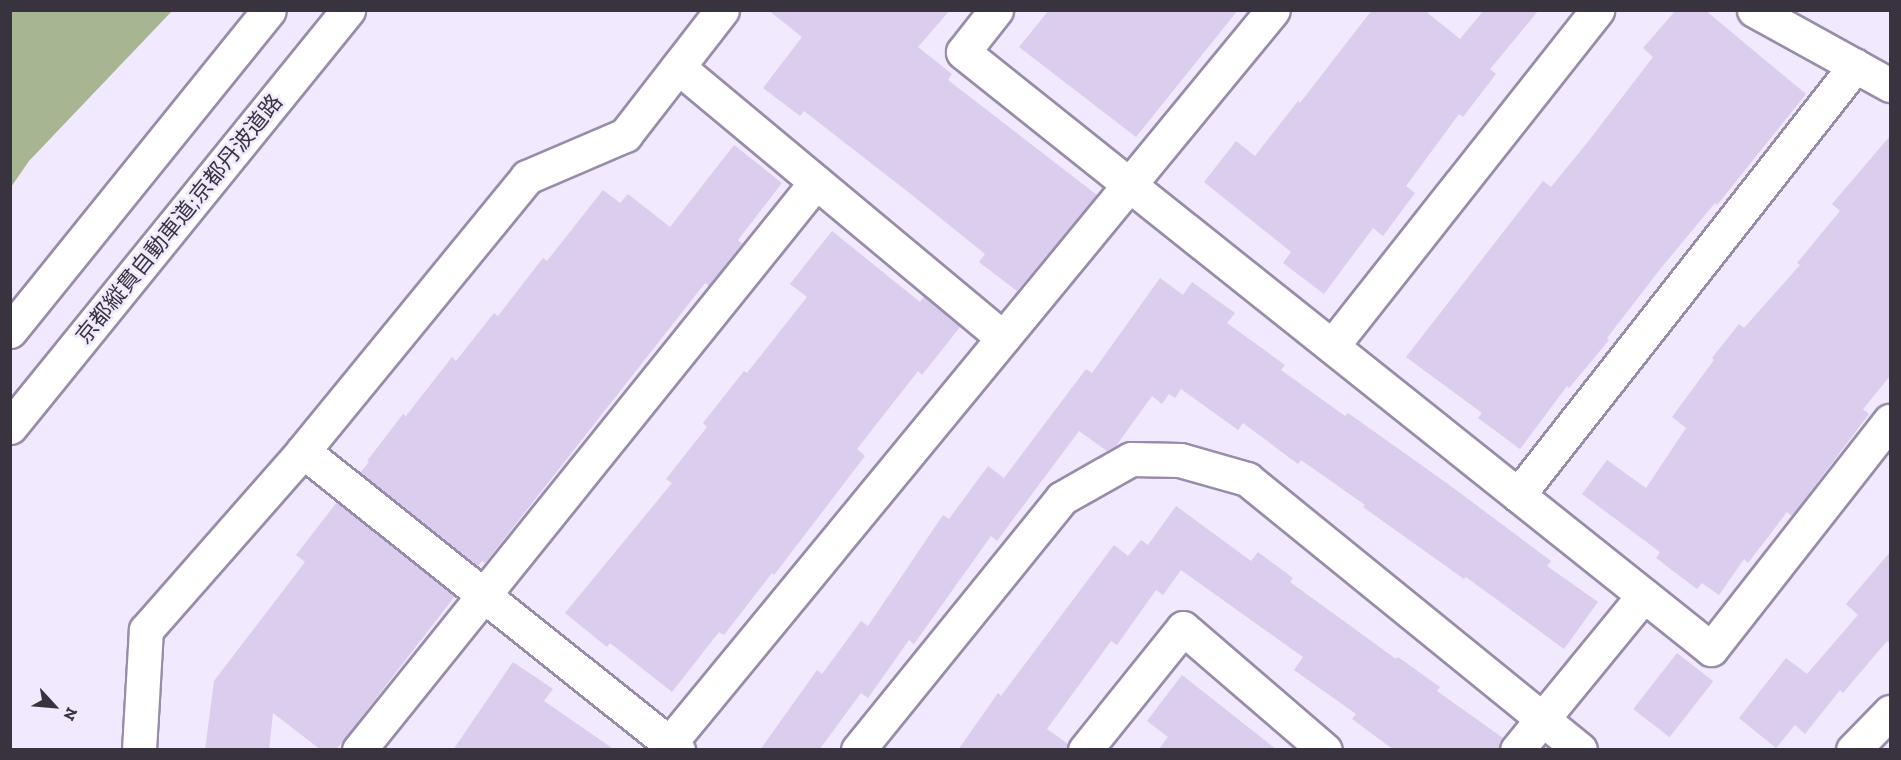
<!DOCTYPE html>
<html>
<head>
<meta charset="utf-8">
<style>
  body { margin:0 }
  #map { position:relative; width:1901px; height:760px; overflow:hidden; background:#f1e9fd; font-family:"Zilla Slab","Noto Sans JP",serif }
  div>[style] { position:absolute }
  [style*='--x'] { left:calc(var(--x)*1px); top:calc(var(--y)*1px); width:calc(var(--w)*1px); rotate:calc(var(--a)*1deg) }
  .forest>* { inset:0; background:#a7b592 }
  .building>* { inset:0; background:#dacdee; transform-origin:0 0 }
  .roads { filter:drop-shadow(2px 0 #998caa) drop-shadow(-2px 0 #998caa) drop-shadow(0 2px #998caa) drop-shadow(0 -2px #998caa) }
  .minor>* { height:33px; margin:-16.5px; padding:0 16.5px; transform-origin:16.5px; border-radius:16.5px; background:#fff }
  .highway>* { height:33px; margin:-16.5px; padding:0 16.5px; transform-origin:16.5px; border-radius:16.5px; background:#fff }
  span { translate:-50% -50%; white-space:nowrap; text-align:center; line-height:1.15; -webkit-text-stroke:5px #f1e9fd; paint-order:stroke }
  .street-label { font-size:22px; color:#393340 }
  .frame { position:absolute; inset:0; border:12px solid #393340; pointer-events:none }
  .north { position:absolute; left:24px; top:676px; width:60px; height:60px; -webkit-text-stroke:4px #f1e9fd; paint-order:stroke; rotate:116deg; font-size:16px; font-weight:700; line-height:24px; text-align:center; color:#393340 }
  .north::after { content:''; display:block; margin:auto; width:21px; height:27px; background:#393340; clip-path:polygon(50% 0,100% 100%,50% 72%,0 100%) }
</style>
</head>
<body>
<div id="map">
  <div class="forest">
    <div style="clip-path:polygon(11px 10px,172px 11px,29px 161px,11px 187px)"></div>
  </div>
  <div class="building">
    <div style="clip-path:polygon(768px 10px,950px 10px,918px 47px,952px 74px,948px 80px,1097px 195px,1017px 291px,979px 262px,985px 254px,912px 195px,804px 111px,800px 116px,763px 88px,802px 37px)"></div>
    <div style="clip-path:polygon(1049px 10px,1238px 10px,1136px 137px,1019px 47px)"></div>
    <div style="clip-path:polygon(1372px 10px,1424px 10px,1460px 39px,1484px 10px,1539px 10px,1490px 69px,1496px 74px,1463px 117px,1459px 114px,1406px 186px,1415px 193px,1383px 236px,1373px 228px,1324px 294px,1283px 263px,1291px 252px,1204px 182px,1236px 141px,1255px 156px,1298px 101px,1300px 103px)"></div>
    <div style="clip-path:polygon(1676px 10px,1705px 10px,1806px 94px,1717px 205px,1715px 203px,1661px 268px,1607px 338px,1609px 340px,1569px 388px,1567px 386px,1520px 449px,1478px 418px,1482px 413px,1406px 357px,1543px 181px,1551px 187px,1587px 143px,1653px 57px,1643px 48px)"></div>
    <div style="clip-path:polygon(1890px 136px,1890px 376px,1863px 409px,1869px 414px,1792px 516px,1787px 512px,1748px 563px,1744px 559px,1719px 595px,1702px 583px,1697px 589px,1656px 558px,1660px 552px,1582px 494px,1607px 460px,1646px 488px,1686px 428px,1672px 417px,1714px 360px,1712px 358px,1739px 324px,1744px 328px,1800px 265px,1797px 263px,1840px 211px,1832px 204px)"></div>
    <div style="clip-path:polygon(734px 145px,782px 183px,738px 240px,742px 244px,709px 286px,705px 283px,485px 563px,482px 561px,478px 566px,360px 473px,369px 462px,367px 461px,403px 414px,406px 416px,452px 357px,456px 361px,494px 313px,498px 316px,543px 258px,547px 261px,603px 190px,620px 203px,628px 194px,670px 227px)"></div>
    <div style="clip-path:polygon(832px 231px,920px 302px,924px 297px,960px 327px,922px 375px,918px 371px,857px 449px,865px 456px,774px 575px,772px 573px,724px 635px,719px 632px,672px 692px,610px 643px,607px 647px,565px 613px,672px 483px,666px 479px,707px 427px,703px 423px,744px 371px,747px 373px,807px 297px,790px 284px)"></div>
    <div style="clip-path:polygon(1160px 278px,1183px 295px,1192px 282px,1235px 313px,1227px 323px,1285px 365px,1281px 370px,1345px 416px,1348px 413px,1448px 484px,1551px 561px,1547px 566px,1598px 602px,1564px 649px,1466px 577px,1464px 579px,1363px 507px,1365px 505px,1301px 460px,1298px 464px,1243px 423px,1238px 430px,1181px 389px,1175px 398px,1169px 394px,1162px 404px,1152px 396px,1116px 446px,1107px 451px,1079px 431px,997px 541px,991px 536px,914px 644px,909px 640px,868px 698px,861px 693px,819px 750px,760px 750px,817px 670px,822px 674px,861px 621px,868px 626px,943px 515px,949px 519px,988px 466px,1004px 478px,1086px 369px,1092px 373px)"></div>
    <div style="clip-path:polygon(337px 502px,455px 596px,336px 750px,321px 750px,273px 713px,269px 750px,205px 750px,214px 681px,305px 562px,296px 555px)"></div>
    <div style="clip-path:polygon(1176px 506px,1251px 561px,1258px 552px,1293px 578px,1290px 582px,1396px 659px,1398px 657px,1440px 687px,1437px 691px,1503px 738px,1499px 750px,1394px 750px,1352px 719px,1356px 714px,1294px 670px,1303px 657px,1181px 570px,1163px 595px,1156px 590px,1117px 645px,1111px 641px,1047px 729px,1068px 744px,1067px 750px,958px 750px,998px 693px,1001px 696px,1114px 545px,1128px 556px,1141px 540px,1148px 545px)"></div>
    <div style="clip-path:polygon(1890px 552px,1890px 643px,1887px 641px,1843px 693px,1840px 690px,1805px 734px,1795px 725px,1776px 748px,1739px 718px,1786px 658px,1807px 674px,1858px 615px,1846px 604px)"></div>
    <div style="left:1677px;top:653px;width:46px;height:71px;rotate:38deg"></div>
    <div style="clip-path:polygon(513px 662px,553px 689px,544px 701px,615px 750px,453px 750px)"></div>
    <div style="clip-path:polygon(1182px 675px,1277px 750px,1158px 750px,1168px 737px,1147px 721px)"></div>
  </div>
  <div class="roads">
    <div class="minor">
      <div style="--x:996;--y:10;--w:53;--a:128.2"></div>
      <div style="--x:963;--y:52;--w:957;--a:38.59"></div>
      <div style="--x:1711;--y:649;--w:290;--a:-51.9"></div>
      <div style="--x:1754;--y:10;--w:155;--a:28.9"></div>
      <div style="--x:678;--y:67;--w:423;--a:39.8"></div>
      <div style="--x:1332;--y:346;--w:428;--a:-51.7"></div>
      <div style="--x:303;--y:451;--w:480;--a:38.6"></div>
      <div style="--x:1518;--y:495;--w:546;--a:-51.85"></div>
      <div style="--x:139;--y:750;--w:120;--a:-86.7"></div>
      <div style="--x:146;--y:630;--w:238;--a:-48.7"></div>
      <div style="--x:303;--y:451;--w:354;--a:-50.7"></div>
      <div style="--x:527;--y:177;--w:107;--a:-23.2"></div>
      <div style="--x:625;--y:135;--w:158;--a:-52.2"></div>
      <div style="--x:359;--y:750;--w:729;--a:-51.18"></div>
      <div style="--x:664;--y:750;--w:958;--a:-50.55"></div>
      <div style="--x:858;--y:750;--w:324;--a:-51"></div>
      <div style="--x:1062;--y:498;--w:79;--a:-29.5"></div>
      <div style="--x:1131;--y:459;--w:49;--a:1.2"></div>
      <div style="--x:1180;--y:460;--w:70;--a:15.8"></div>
      <div style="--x:1247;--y:479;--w:429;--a:39.1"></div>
      <div style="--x:1085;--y:750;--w:156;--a:-51.2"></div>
      <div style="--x:1183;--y:628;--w:187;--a:40.7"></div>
      <div style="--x:1517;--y:750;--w:200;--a:-50.7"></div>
      <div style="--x:1853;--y:750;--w:53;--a:-45.8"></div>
    </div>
    <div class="highway">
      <div style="--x:10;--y:331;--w:412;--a:-51.1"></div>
      <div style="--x:10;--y:427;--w:537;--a:-50.97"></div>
    </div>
  </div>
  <div class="street-label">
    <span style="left:179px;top:219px;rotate:-51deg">京都縦貫自動車道;京都丹波道路</span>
  </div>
  <div class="frame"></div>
  <div class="north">N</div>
</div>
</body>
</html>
